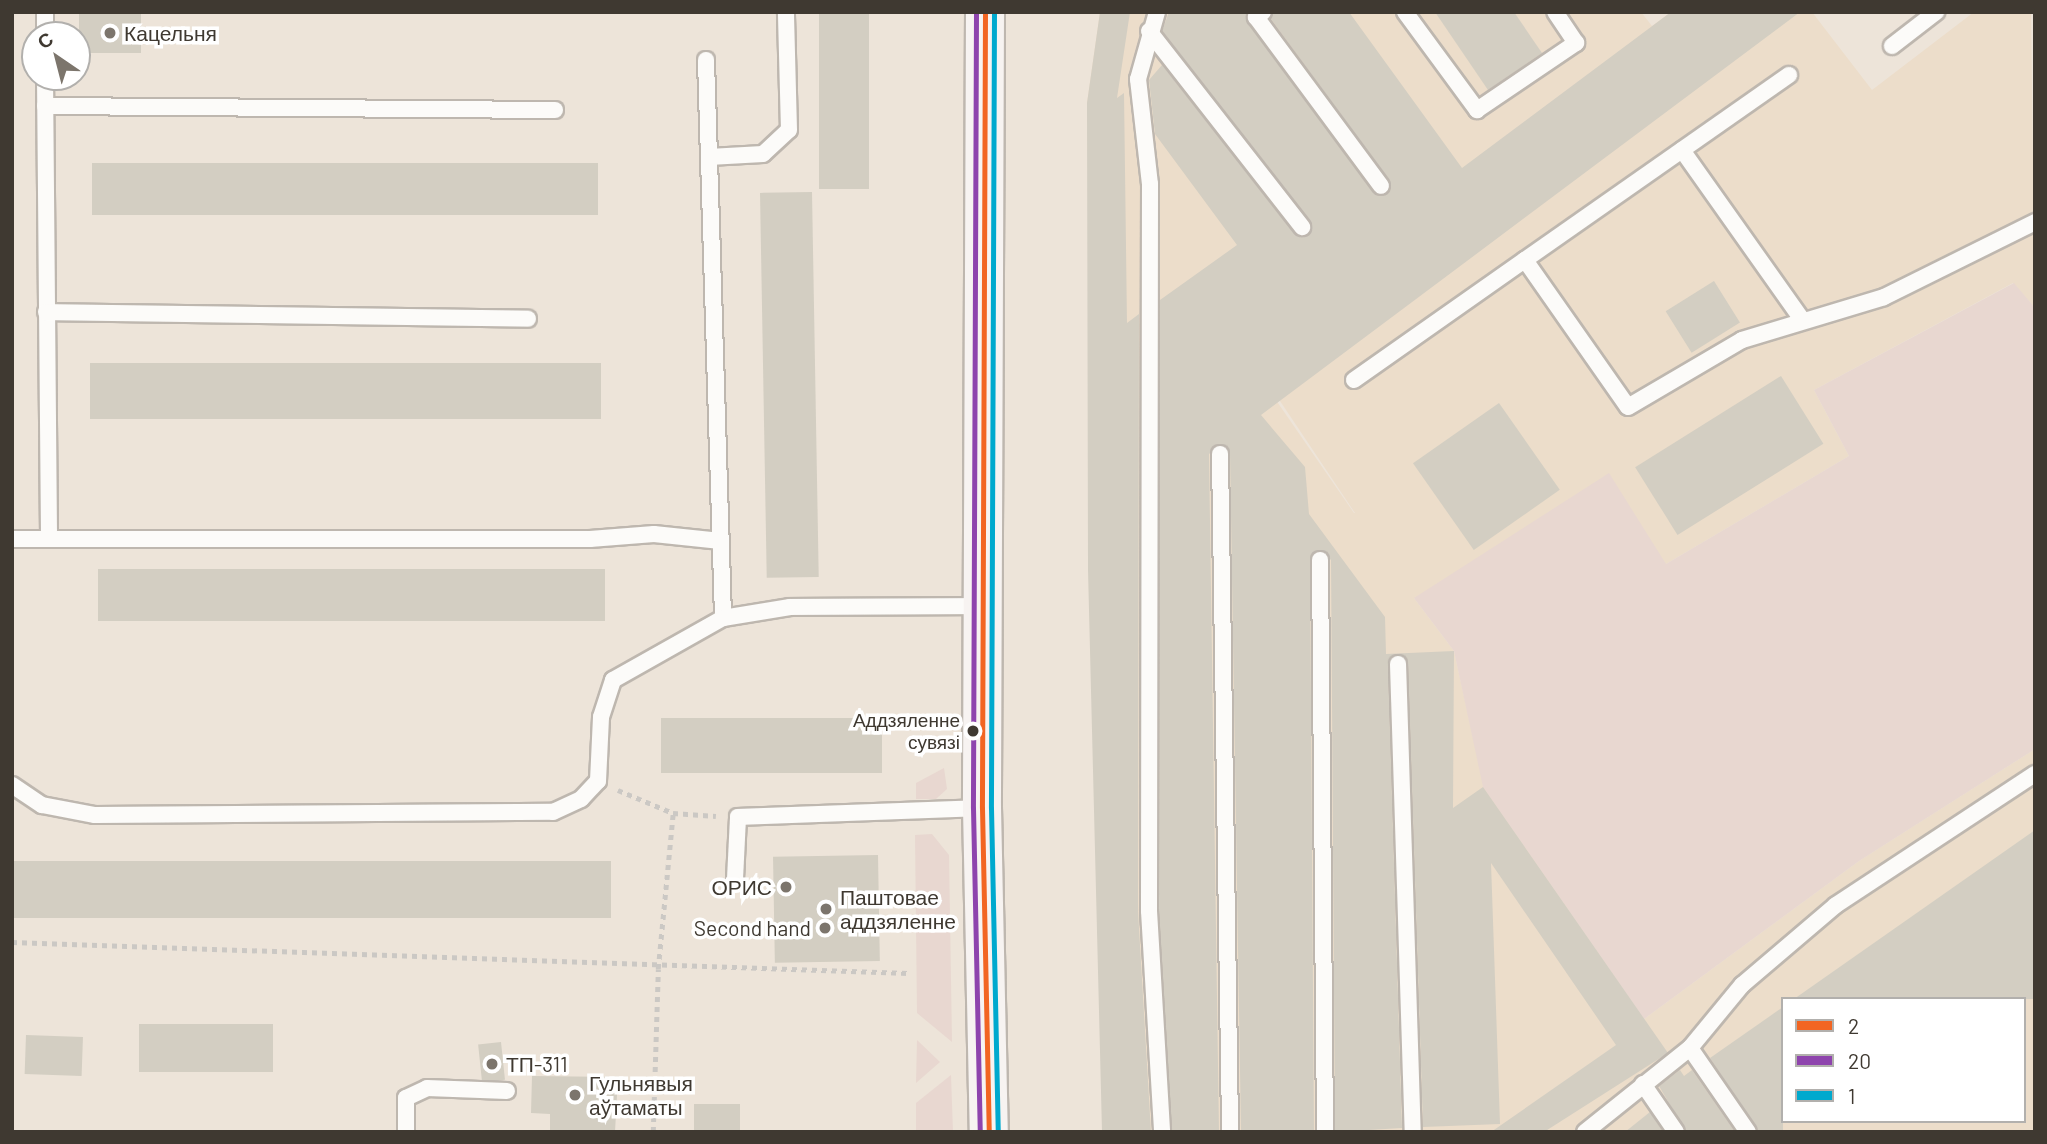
<!DOCTYPE html>
<html>
<head>
<meta charset="utf-8">
<style>
  body { margin:0 }
  #map { position:relative; width:2047px; height:1144px; overflow:hidden; background:#ede4d9; font-family:Barlow,sans-serif }
  div>[style] { position:absolute }
  [style*='--x'] { left:calc(var(--x)*1px); top:calc(var(--y)*1px); width:calc(var(--w)*1px); rotate:calc(var(--a)*1deg) }
  .built>* { inset:0; background:#ecddca }
  .green>* { inset:0; background:#e8d7d0 }
  .building>* { inset:0; background:#d3cec2; transform-origin:0 0 }
  .path>* { height:4.5px; margin-top:-2.25px; transform-origin:0; background:repeating-linear-gradient(90deg,#cbc8c4 0 5px,transparent 0 10px) }
  .roads { filter:drop-shadow(2px 0 #beb7af) drop-shadow(-2px 0 #beb7af) drop-shadow(0 2px #beb7af) drop-shadow(0 -2px #beb7af) }
  .service>* { height:16px; margin:-8px; padding:0 8px; transform-origin:8px; border-radius:8px; background:#fcfbf9 }
  .secondary>* { height:38px; margin:-19px; padding:0 19px; transform-origin:19px; border-radius:19px; background:#f7f3f1 }
  .bus-1>* { height:5px; margin:-2.5px; padding:0 2.5px; transform-origin:2.5px; border-radius:2.5px; background:#f26522 }
  .bus-2>* { height:5px; margin:-2.5px; padding:0 2.5px; transform-origin:2.5px; border-radius:2.5px; background:#8e44ad }
  .bus-3>* { height:5px; margin:-2.5px; padding:0 2.5px; transform-origin:2.5px; border-radius:2.5px; background:#00a9ce }
  .dots>* { width:19px; height:19px; translate:-50% -50%; box-sizing:border-box; border:4px solid #fff; border-radius:50% }
  span { translate:-50% -50%; white-space:nowrap; text-align:center; line-height:1.15; -webkit-text-stroke:7px #fff; paint-order:stroke }
  .bus-label { font-size:19px; color:#3f3931 }
  .right { translate:-100% -50%; text-align:right }
  .poi-label { font-size:21px; color:#3f3931 }
  .left { translate:0 -50%; text-align:left }
  .frame { position:absolute; inset:0; border:14px solid #3f3931; pointer-events:none }
  .legend { position:absolute; left:1781px; top:997px; width:245px; height:126px; box-sizing:border-box; background:#fff; border:2px solid #b2b0ad; margin:0; padding:9px 12px; list-style:none; font-size:21px; color:#3f3931 }
  .legend li { display:flex; align-items:center; gap:14px; height:35px }
  .legend b { width:35px; border:2px solid #b2b0ad }
  .north { position:absolute; left:21px; top:21px; width:70px; height:70px; box-sizing:border-box; background:#fff; border:2px solid #b2b0ad; border-radius:50%; rotate:325deg; font-size:19px; font-weight:700; line-height:28px; text-align:center; color:#3f3931 }
  .north::after { content:''; display:block; margin:auto; width:24px; height:32px; background:#7c756c; clip-path:polygon(50% 0,100% 100%,50% 72%,0 100%) }
</style>
</head>
<body>
<div id="map">
  <div class="built">
    <div style="clip-path:polygon(evenodd,1100px 12px,1641px 12px,1652px 26px,1671px 12px,1812px 12px,1872px 90px,1974px 12px,2031px 12px,2035px 308px,2013px 283px,1814px 390px,1849px 456px,1666px 564px,1414px 598px,1454px 651px,1484px 787px,1644px 1019px,1859px 861px,2035px 749px,2035px 1132px,1103px 1132px,1087px 103px,1100px 12px,1253px 367px,1280px 401px,1355px 513px,1354px 513px,1253px 367px,1100px 12px,1783px 999px,2024px 999px,2024px 1121px,1783px 1121px,1783px 999px)"></div>
  </div>
  <div class="green">
    <div style="clip-path:polygon(2014px 283px,2035px 308px,2035px 749px,1859px 861px,1644px 1019px,1483px 787px,1454px 651px,1414px 598px,1609px 473px,1666px 564px,1849px 456px,1814px 390px)"></div>
    <div style="clip-path:polygon(944px 768px,947px 789px,936px 799px,916px 799px,916px 783px)"></div>
    <div style="clip-path:polygon(932px 834px,949px 855px,952px 1042px,917px 1013px,915px 835px)"></div>
    <div style="clip-path:polygon(917px 1040px,940px 1062px,916px 1083px)"></div>
    <div style="clip-path:polygon(951px 1075px,953px 1132px,916px 1132px,916px 1103px)"></div>
  </div>
  <div class="building">
    <div style="left:79px;top:12px;width:62px;height:41px"></div>
    <div style="left:819px;top:12px;width:50px;height:177px"></div>
    <div style="clip-path:polygon(1100px 12px,1130px 12px,1117px 98px,1124px 93px,1127px 323px,1139px 314px,1138px 911px,1151px 1132px,1102px 1132px,1088px 570px,1087px 103px)"></div>
    <div style="clip-path:polygon(1247px 12px,1248px 23px,1382px 196px,1390px 191px,1389px 180px,1271px 19px,1273px 12px,1349px 12px,1462px 168px,1671px 12px,1800px 12px,1261px 415px,1305px 467px,1309px 514px,1385px 617px,1386px 654px,1454px 651px,1453px 808px,1483px 787px,1668px 1053px,1544px 1132px,1491px 1132px,1616px 1045px,1491px 863px,1500px 1124px,1423px 1127px,1408px 664px,1398px 654px,1388px 664px,1402px 1128px,1335px 1132px,1331px 560px,1321px 550px,1310px 560px,1314px 1132px,1241px 1132px,1230px 454px,1221px 444px,1209px 454px,1219px 1132px,1172px 1132px,1159px 911px,1160px 300px,1237px 245px,1155px 134px,1149px 80px,1162px 65px,1294px 233px,1308px 236px,1310px 221px,1162px 31px,1169px 12px)"></div>
    <div style="clip-path:polygon(1435px 12px,1514px 12px,1542px 53px,1488px 90px)"></div>
    <div style="left:92px;top:163px;width:506px;height:52px"></div>
    <div style="left:812px;top:192px;width:385px;height:52px;rotate:89deg"></div>
    <div style="left:1714px;top:281px;width:49px;height:57px;rotate:58deg"></div>
    <div style="left:90px;top:363px;width:511px;height:56px"></div>
    <div style="left:1781px;top:376px;width:80px;height:172px;rotate:58deg"></div>
    <div style="left:1499px;top:403px;width:106px;height:105px;rotate:55deg"></div>
    <div style="left:605px;top:569px;width:52px;height:507px;rotate:90deg"></div>
    <div style="left:661px;top:718px;width:221px;height:55px"></div>
    <div style="clip-path:polygon(2035px 830px,2035px 999px,1794px 999px)"></div>
    <div style="left:878px;top:855px;width:106px;height:105px;rotate:89deg"></div>
    <div style="left:611px;top:861px;width:57px;height:599px;rotate:90deg"></div>
    <div style="clip-path:polygon(1783px 1007px,1783px 1132px,1758px 1132px,1710px 1058px)"></div>
    <div style="left:273px;top:1024px;width:48px;height:134px;rotate:90deg"></div>
    <div style="left:26px;top:1035px;width:57px;height:39px;rotate:2deg"></div>
    <div style="left:501px;top:1042px;width:38px;height:23px;rotate:84deg"></div>
    <div style="clip-path:polygon(1680px 1070px,1684px 1076px,1692px 1070px,1735px 1132px,1686px 1132px,1659px 1086px)"></div>
    <div style="clip-path:polygon(532px 1076px,618px 1077px,615px 1132px,550px 1132px,550px 1114px,531px 1113px)"></div>
    <div style="left:694px;top:1104px;width:46px;height:28px"></div>
    <div style="clip-path:polygon(1650px 1112px,1663px 1132px,1625px 1132px)"></div>
  </div>
  <div class="path">
    <div style="--x:618;--y:790;--w:60;--a:22.7"></div>
    <div style="--x:673;--y:813;--w:43;--a:4"></div>
    <div style="--x:12;--y:942;--w:897;--a:1.98"></div>
    <div style="--x:653;--y:1132;--w:163;--a:-88.2"></div>
    <div style="--x:658;--y:969;--w:157;--a:-84.5"></div>
  </div>
  <div class="roads">
    <div class="service">
      <div style="--x:45;--y:12;--w:23;--a:90"></div>
      <div style="--x:1157;--y:12;--w:70;--a:105.8"></div>
      <div style="--x:1138;--y:79;--w:106;--a:83.5"></div>
      <div style="--x:1150;--y:184;--w:727;--a:90.08"></div>
      <div style="--x:1149;--y:911;--w:221;--a:86.6"></div>
      <div style="--x:1263;--y:12;--w:9;--a:144"></div>
      <div style="--x:1256;--y:17;--w:210;--a:53.5"></div>
      <div style="--x:1405;--y:12;--w:122;--a:53.7"></div>
      <div style="--x:1477;--y:110;--w:120;--a:-34.1"></div>
      <div style="--x:1576;--y:43;--w:37;--a:-124"></div>
      <div style="--x:1149;--y:31;--w:249;--a:52"></div>
      <div style="--x:1892;--y:46;--w:56;--a:-37.7"></div>
      <div style="--x:706;--y:60;--w:558;--a:88.25"></div>
      <div style="--x:1789;--y:75;--w:322;--a:145"></div>
      <div style="--x:1525;--y:260;--w:179;--a:55"></div>
      <div style="--x:1628;--y:407;--w:132;--a:-30.4"></div>
      <div style="--x:1742;--y:340;--w:148;--a:-16.8"></div>
      <div style="--x:1884;--y:297;--w:169;--a:-26.4"></div>
      <div style="--x:45;--y:77;--w:462;--a:89.5"></div>
      <div style="--x:45;--y:106;--w:510;--a:0.45"></div>
      <div style="--x:1682;--y:150;--w:209;--a:54.7"></div>
      <div style="--x:709;--y:157;--w:54;--a:-3.2"></div>
      <div style="--x:763;--y:154;--w:35;--a:-43"></div>
      <div style="--x:789;--y:130;--w:118;--a:-91.5"></div>
      <div style="--x:46;--y:312;--w:482;--a:0.8"></div>
      <div style="--x:1354;--y:380;--w:209;--a:-35.1"></div>
      <div style="--x:1220;--y:454;--w:678;--a:89.15"></div>
      <div style="--x:12;--y:539;--w:578;--a:0"></div>
      <div style="--x:590;--y:539;--w:64;--a:-4.5"></div>
      <div style="--x:654;--y:534;--w:67;--a:6"></div>
      <div style="--x:1320;--y:560;--w:572;--a:89.5"></div>
      <div style="--x:1398;--y:664;--w:468;--a:88.2"></div>
      <div style="--x:12;--y:785;--w:36;--a:34"></div>
      <div style="--x:42;--y:805;--w:54;--a:10.7"></div>
      <div style="--x:95;--y:815;--w:458;--a:-0.4"></div>
      <div style="--x:553;--y:812;--w:31;--a:-25"></div>
      <div style="--x:581;--y:799;--w:25;--a:-47"></div>
      <div style="--x:598;--y:781;--w:64;--a:-87.3"></div>
      <div style="--x:601;--y:717;--w:39;--a:-72"></div>
      <div style="--x:613;--y:680;--w:126;--a:-29.4"></div>
      <div style="--x:723;--y:618;--w:68;--a:-9.3"></div>
      <div style="--x:790;--y:607;--w:194;--a:-0.3"></div>
      <div style="--x:735;--y:879;--w:62;--a:-87.2"></div>
      <div style="--x:738;--y:817;--w:244;--a:-2.1"></div>
      <div style="--x:1690;--y:1048;--w:82;--a:-50.5"></div>
      <div style="--x:1742;--y:985;--w:123;--a:-40.4"></div>
      <div style="--x:1836;--y:905;--w:238;--a:-33.4"></div>
      <div style="--x:1643;--y:1084;--w:58;--a:55.5"></div>
      <div style="--x:406;--y:1132;--w:34;--a:-90"></div>
      <div style="--x:406;--y:1098;--w:23;--a:-25"></div>
      <div style="--x:427;--y:1088;--w:80;--a:2.1"></div>
      <div style="--x:1585;--y:1132;--w:134;--a:-38.7"></div>
      <div style="--x:1690;--y:1048;--w:102;--a:55.4"></div>
    </div>
    <div class="secondary">
      <div style="--x:985;--y:12;--w:796;--a:90.22"></div>
      <div style="--x:982;--y:808;--w:324;--a:88.8"></div>
    </div>
  </div>
  <div class="bus-1">
    <div style="--x:985;--y:12;--w:796;--a:90.22"></div>
    <div style="--x:982;--y:808;--w:324;--a:88.8"></div>
  </div>
  <div class="bus-2">
    <div style="--x:976;--y:12;--w:796;--a:90.22"></div>
    <div style="--x:973;--y:808;--w:324;--a:88.8"></div>
  </div>
  <div class="bus-3">
    <div style="--x:994;--y:12;--w:796;--a:90.22"></div>
    <div style="--x:991;--y:808;--w:324;--a:88.8"></div>
  </div>
  <div class="dots">
    <div style="left:110px;top:33px;background:#7c756c"></div>
    <div style="left:973px;top:731px;background:#3f3931"></div>
    <div style="left:786px;top:887px;background:#7c756c"></div>
    <div style="left:826px;top:909px;background:#7c756c"></div>
    <div style="left:825px;top:928px;background:#7c756c"></div>
    <div style="left:492px;top:1064px;background:#7c756c"></div>
    <div style="left:575px;top:1095px;background:#7c756c"></div>
  </div>
  <div class="bus-label">
    <span class="right" style="left:960px;top:731px">Аддзяленне<br>сувязі</span>
  </div>
  <div class="poi-label">
    <span class="left" style="left:124px;top:33px">Кацельня</span>
    <span class="right" style="left:772px;top:887px">ОРИС</span>
    <span class="left" style="left:840px;top:909px">Паштовае<br>аддзяленне</span>
    <span class="right" style="left:811px;top:928px">Second hand</span>
    <span class="left" style="left:506px;top:1064px">ТП-311</span>
    <span class="left" style="left:589px;top:1095px">Гульнявыя<br>аўтаматы</span>
  </div>
  <div class="frame"></div>
  <ul class="legend">
  <li><b style="height:9px;background:#f26522"></b>2</li>
  <li><b style="height:9px;background:#8e44ad"></b>20</li>
  <li><b style="height:9px;background:#00a9ce"></b>1</li>
  </ul>
  <div class="north">С</div>
</div>
</body>
</html>
